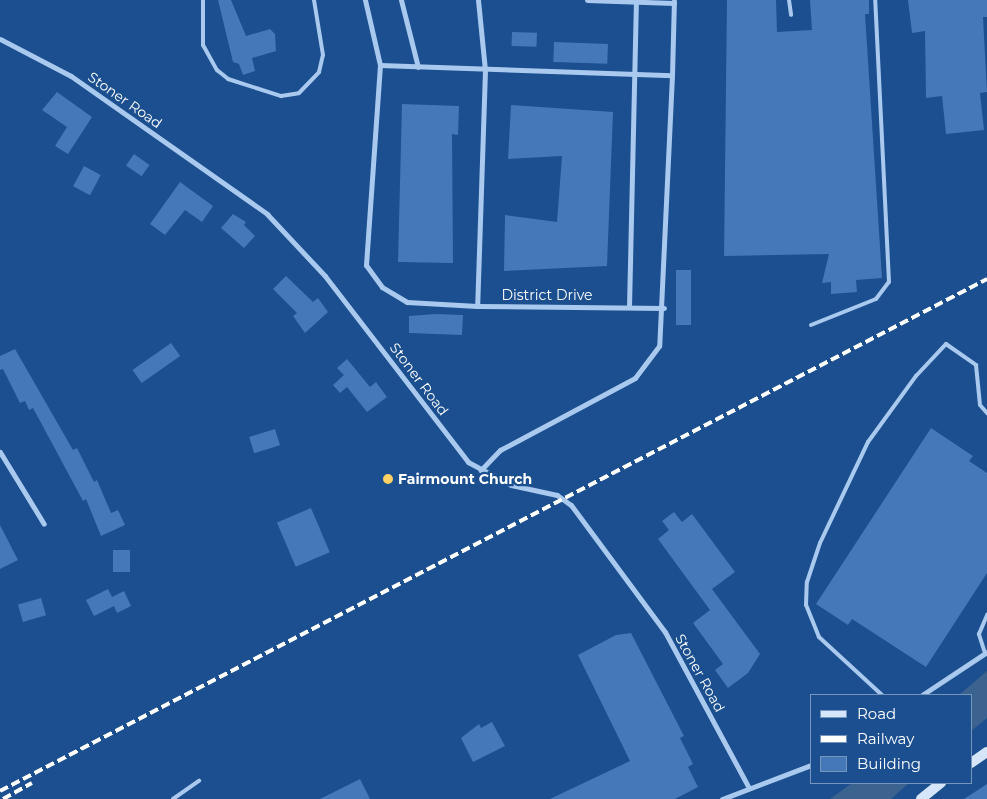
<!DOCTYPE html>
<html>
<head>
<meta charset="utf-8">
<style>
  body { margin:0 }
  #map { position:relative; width:987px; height:799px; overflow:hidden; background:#1b4f8f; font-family:Montserrat,sans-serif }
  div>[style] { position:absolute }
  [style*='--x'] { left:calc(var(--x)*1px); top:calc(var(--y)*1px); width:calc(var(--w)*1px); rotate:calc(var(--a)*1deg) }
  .water>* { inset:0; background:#3c6290 }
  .building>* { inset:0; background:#4478b7; transform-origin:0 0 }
  .service>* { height:4px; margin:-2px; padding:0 2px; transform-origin:2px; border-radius:2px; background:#a9c9ee }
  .minor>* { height:5px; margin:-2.5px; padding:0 2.5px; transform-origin:2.5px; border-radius:2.5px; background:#a9c9ee }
  .secondary>* { height:10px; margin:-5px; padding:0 5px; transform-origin:5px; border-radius:5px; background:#d6e6fa }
  .rail>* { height:4px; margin-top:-2px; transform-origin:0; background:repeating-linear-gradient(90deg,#fff 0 9px,transparent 0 13px) }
  .dots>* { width:14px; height:14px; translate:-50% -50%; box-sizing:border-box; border:2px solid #1b4f8f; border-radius:50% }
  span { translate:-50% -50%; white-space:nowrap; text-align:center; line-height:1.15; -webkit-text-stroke:4.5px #1b4f8f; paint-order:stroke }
  .street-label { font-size:14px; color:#fff }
  .poi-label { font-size:14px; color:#fff; font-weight:700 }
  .left { translate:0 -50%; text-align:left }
  .legend { position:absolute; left:810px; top:694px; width:162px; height:90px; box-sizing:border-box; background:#1b4f8f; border:1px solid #7695bc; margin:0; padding:6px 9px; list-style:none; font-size:15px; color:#fff }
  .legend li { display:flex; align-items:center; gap:10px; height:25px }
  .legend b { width:25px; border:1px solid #7695bc }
</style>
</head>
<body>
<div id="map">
  <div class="water">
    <div style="clip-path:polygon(987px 671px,987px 718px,971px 731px,971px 695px,959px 695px)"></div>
    <div style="clip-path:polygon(852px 783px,909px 783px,891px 799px,830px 799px)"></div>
  </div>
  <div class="building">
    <div style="clip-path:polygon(218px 0,231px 0,246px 36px,270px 29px,275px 34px,276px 51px,252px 58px,255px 71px,243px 75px,239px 64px,233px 62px)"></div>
    <div style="clip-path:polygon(727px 0,776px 0,777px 32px,812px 30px,810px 0,869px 0,869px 14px,865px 14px,882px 278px,856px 280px,857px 292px,831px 294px,831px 282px,822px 283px,829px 254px,724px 256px)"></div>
    <div style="clip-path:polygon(908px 0,987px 0,987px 17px,983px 17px,987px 92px,980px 93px,984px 130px,946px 134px,942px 96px,926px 98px,925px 31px,912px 33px)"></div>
    <div style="left:512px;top:32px;width:25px;height:14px;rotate:2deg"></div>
    <div style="left:554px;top:42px;width:54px;height:20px;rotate:2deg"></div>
    <div style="clip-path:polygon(57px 92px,92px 117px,68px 154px,55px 146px,67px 127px,42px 110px)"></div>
    <div style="clip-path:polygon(402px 104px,459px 106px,458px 135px,452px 134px,453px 263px,398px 262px)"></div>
    <div style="clip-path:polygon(511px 105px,613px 112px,607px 266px,504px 271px,505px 215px,557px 222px,562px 156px,508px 159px)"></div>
    <div style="left:134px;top:154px;width:19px;height:14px;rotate:35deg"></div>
    <div style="left:84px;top:166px;width:19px;height:23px;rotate:28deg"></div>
    <div style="clip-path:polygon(180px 182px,213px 206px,202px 222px,185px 210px,165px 235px,150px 224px)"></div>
    <div style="clip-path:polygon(233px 214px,246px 222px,244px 225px,255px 236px,244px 248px,221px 228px)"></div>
    <div style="left:676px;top:270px;width:15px;height:55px"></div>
    <div style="clip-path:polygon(286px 276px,313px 302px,318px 298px,328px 312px,305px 333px,293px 316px,297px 313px,273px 289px)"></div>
    <div style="clip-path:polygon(435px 314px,463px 315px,462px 335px,409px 333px,409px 316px)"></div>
    <div style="left:171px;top:343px;width:16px;height:47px;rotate:55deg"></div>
    <div style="clip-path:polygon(15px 349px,73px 450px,77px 448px,94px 482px,97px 480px,111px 513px,118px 510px,125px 525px,101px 536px,86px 499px,83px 501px,33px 408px,29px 410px,25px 401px,20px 403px,3px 369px,0 370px,0 356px)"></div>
    <div style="clip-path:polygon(347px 359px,370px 387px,376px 382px,387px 397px,367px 412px,347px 387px,340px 393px,333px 385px,344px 375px,337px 368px)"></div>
    <div style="clip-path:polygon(931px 428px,973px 456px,969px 461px,987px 473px,987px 573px,926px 667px,852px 619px,848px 625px,816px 604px)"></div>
    <div style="left:275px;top:429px;width:17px;height:27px;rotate:73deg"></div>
    <div style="left:311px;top:508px;width:48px;height:37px;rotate:67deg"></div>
    <div style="clip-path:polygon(674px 512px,682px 522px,692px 514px,735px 572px,712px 589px,760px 654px,748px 673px,728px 688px,715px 670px,723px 664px,693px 623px,710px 610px,658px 539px,669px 530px,662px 521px)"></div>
    <div style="clip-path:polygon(0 525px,18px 560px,0 569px)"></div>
    <div style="left:113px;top:550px;width:17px;height:22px"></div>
    <div style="clip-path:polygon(108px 589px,112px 597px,124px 591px,131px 606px,117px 613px,114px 606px,94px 616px,86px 600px)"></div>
    <div style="left:41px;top:598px;width:18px;height:24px;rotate:74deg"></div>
    <div style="clip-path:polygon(631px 633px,684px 736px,680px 738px,693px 764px,688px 767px,698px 787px,675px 799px,550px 799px,630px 761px,578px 655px,616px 635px)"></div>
    <div style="clip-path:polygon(492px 722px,505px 746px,473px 762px,461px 738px,479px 724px,481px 728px)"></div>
    <div style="clip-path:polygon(360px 779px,370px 799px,320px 799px)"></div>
    <div style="clip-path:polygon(987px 784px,987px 799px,964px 799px)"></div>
  </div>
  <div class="service">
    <div style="--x:203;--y:0;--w:45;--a:90"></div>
    <div style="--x:203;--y:45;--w:29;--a:61"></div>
    <div style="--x:217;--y:70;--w:14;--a:39"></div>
    <div style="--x:228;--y:79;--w:56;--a:17.8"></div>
    <div style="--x:281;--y:96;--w:18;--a:-9"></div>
    <div style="--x:299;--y:93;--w:29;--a:-46"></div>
    <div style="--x:319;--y:72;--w:17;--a:-77"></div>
    <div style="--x:323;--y:55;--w:56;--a:-99.3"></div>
    <div style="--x:789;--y:0;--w:15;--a:82"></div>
    <div style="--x:811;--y:325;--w:70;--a:-21.8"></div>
    <div style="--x:876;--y:299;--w:21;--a:-53"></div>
    <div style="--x:889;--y:282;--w:282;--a:-92.8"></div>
    <div style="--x:985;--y:653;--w:20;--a:-108"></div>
    <div style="--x:979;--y:634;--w:21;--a:-67"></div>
    <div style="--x:882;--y:695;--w:86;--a:-137.4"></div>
    <div style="--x:819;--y:637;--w:35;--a:-112"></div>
    <div style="--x:806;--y:605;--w:23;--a:-88"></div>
    <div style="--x:807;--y:582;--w:41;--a:-71.6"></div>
    <div style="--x:820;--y:543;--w:112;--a:-64.6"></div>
    <div style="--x:868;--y:442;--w:82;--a:-54"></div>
    <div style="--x:916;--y:376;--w:44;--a:-46.8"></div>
    <div style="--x:946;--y:344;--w:37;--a:35"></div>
    <div style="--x:976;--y:365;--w:40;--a:84.3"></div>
    <div style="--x:980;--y:405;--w:11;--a:49"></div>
    <div style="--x:173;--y:799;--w:32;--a:-35"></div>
  </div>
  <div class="minor">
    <div style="--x:365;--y:0;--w:67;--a:77"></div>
    <div style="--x:401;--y:0;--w:69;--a:75.8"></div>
    <div style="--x:478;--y:0;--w:70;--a:84.3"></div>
    <div style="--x:485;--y:70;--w:236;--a:91.9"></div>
    <div style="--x:477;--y:306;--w:187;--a:0.6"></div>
    <div style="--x:587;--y:0;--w:87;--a:2"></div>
    <div style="--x:0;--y:39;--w:80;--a:27.5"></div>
    <div style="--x:71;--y:76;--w:240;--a:35.1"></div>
    <div style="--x:267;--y:214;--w:85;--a:46.9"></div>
    <div style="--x:325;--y:276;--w:235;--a:52.4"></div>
    <div style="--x:468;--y:462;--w:49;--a:28.1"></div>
    <div style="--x:511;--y:485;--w:47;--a:12.3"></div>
    <div style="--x:557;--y:495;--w:17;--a:36"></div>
    <div style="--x:571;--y:505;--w:158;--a:53.5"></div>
    <div style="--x:665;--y:632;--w:177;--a:61.7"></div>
    <div style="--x:672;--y:75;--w:74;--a:-88.5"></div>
    <div style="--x:477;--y:306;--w:70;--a:-176.7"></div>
    <div style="--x:407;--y:302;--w:29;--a:-149"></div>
    <div style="--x:382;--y:287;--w:27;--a:-126"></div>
    <div style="--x:366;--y:265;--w:200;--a:-86"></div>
    <div style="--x:380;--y:65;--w:292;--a:2"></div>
    <div style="--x:672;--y:75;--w:271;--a:92.7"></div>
    <div style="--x:659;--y:346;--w:40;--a:127"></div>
    <div style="--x:635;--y:378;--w:153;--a:151.9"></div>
    <div style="--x:500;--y:450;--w:28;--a:134"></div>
    <div style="--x:629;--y:307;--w:306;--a:-88.7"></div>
    <div style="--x:0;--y:452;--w:84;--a:58.6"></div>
    <div style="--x:922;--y:695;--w:78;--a:-33.5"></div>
    <div style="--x:722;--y:799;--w:95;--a:-20.9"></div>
  </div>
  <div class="secondary">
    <div style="--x:971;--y:763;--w:19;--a:-35"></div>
    <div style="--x:921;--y:799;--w:26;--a:-39"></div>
  </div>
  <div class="rail">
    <div style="--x:0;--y:791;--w:1112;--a:-27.42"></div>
    <div style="--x:3;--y:799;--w:33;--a:-29"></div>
  </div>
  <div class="dots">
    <div style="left:388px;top:479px;background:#ffd166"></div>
  </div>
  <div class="street-label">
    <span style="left:125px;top:100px;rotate:35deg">Stoner Road</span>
    <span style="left:547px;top:295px">District Drive</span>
    <span style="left:419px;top:379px;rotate:53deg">Stoner Road</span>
    <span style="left:700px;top:673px;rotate:61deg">Stoner Road</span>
  </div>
  <div class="poi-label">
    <span class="left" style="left:398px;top:479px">Fairmount Church</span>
  </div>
  <ul class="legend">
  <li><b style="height:6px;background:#d6e6fa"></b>Road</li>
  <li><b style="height:6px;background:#fff"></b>Railway</li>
  <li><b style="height:14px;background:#4478b7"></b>Building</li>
  </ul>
</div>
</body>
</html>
